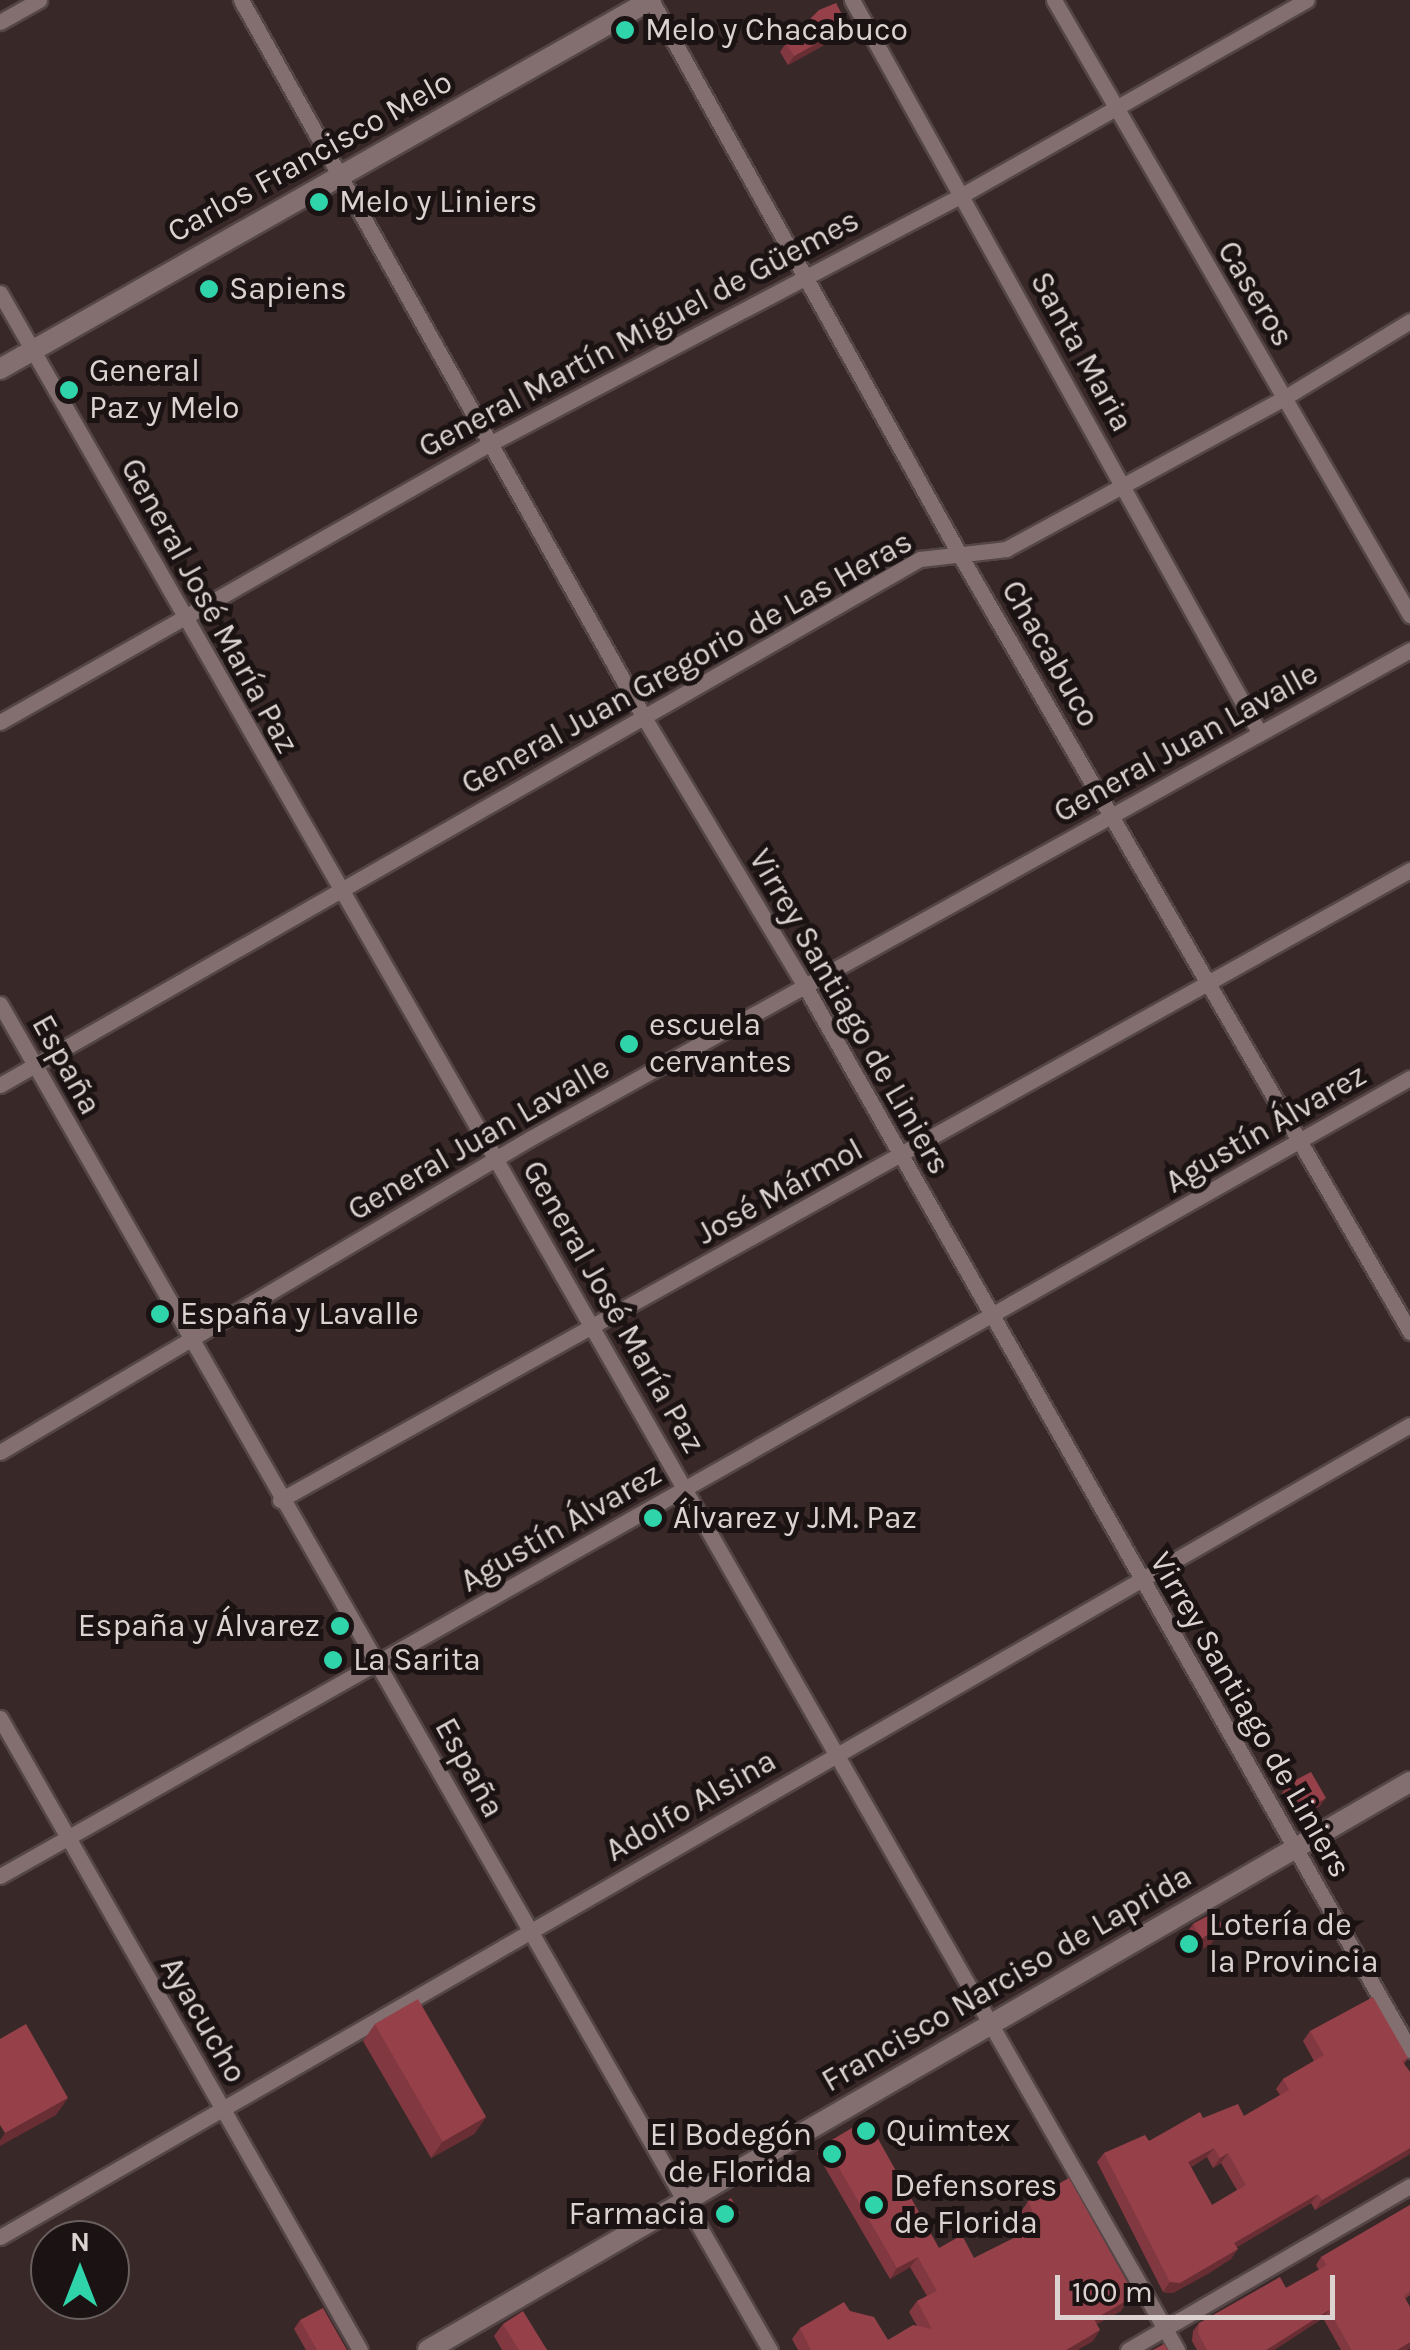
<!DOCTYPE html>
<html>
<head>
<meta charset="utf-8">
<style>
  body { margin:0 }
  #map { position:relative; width:1410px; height:2350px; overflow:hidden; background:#392828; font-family:Karla,sans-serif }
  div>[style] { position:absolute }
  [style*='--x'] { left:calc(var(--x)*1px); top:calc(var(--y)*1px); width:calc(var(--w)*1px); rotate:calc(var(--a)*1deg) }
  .roads { filter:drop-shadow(2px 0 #544647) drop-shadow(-2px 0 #544647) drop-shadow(0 2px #544647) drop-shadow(0 -2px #544647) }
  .minor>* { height:15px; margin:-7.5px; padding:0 7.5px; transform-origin:7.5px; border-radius:7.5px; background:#836f70 }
  .tertiary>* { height:20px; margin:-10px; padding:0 10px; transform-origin:10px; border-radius:10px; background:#836f70 }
  .wall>* { inset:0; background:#813840 }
  .shaded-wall>* { inset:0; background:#692e34 }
  .building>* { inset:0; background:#96414a; transform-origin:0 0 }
  .dots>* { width:28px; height:28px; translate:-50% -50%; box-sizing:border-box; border:5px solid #1b1313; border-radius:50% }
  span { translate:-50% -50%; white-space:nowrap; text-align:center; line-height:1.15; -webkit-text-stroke:10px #1b1313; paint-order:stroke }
  .poi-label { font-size:32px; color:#ddd2d2 }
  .left { translate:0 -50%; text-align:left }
  .right { translate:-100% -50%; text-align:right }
  .street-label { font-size:32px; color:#ddd2d2 }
  .north { position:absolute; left:30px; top:2220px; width:100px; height:100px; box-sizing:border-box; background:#1b1313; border:2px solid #695f5f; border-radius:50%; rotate:0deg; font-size:28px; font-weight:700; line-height:40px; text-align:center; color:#ddd2d2 }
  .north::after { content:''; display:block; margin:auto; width:35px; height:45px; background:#2fd4aa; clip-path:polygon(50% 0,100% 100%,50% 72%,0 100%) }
  .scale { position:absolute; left:1055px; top:2275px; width:280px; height:45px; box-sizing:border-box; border:5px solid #ddd2d2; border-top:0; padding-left:12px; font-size:30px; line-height:35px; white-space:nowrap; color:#ddd2d2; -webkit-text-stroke:8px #1b1313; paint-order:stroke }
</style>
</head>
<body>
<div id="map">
  <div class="roads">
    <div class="minor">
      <div style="--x:241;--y:0;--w:825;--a:60.67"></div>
      <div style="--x:645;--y:719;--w:313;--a:59.1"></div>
      <div style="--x:806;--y:988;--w:1222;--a:60.37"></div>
      <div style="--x:651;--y:0;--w:637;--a:60.9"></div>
      <div style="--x:961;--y:557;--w:896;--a:59.91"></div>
      <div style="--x:852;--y:0;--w:838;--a:60.93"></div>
      <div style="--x:1054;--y:0;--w:711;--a:59.94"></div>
      <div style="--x:0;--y:22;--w:45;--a:-29.4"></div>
      <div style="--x:0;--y:293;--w:2370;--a:60.22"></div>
      <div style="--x:0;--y:722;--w:565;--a:-29.61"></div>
      <div style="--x:491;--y:443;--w:532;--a:-27.77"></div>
      <div style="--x:962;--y:195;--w:396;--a:-29.5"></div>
      <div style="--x:0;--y:1004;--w:1551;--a:60.23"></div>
      <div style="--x:0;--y:1085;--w:1060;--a:-29.76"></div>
      <div style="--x:920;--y:559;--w:87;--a:-6.6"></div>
      <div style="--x:1006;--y:549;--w:316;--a:-28.5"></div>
      <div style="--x:1284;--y:398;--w:148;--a:-31.4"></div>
      <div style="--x:0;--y:1452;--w:615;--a:-30.61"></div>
      <div style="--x:529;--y:1139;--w:1008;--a:-29.03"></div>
      <div style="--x:280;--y:1500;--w:1294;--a:-29.14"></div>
      <div style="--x:0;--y:1718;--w:727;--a:60.33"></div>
      <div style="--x:0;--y:1876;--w:1620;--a:-29.51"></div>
      <div style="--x:0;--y:2237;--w:1627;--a:-29.94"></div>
      <div style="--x:1128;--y:2350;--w:326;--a:-30.2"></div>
    </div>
    <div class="tertiary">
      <div style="--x:0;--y:369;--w:748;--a:-29.55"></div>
      <div style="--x:428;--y:2350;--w:1134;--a:-30.05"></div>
    </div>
  </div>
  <div class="wall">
    <div style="clip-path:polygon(811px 18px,842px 35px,788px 65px,780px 52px,786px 43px,808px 31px,805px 27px)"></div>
    <div style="clip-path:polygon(1288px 1784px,1320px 1806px,1303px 1816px,1282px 1793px)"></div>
    <div style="clip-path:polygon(1193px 1924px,1211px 1944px,1190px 1956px,1181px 1941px)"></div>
    <div style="clip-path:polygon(375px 2024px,486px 2117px,474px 2134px,431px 2158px,363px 2041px)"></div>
    <div style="clip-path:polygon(evenodd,1310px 2031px,1408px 2058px,1404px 2064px,1410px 2072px,1410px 2154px,1315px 2210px,1311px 2203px,1237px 2247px,1231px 2259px,1173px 2293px,1163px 2292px,1097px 2162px,1104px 2153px,1149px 2141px,1203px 2118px,1244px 2116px,1280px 2095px,1276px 2089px,1283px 2079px,1314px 2061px,1303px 2041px,1310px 2031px,1207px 2157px,1213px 2168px,1221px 2163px,1237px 2190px,1212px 2205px,1191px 2167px,1207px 2157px)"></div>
    <div style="clip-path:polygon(825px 2144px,939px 2248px,974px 2258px,1028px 2231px,1021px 2212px,1028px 2201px,1121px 2311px,1096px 2324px,1093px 2341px,1077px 2350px,798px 2350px,792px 2339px,800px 2328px,850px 2311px,888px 2340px,917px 2326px,909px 2312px,917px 2301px,927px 2296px,910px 2267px,890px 2279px,817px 2154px)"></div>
    <div style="clip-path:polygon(1410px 2205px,1410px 2295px,1405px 2299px,1410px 2307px,1410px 2348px,1406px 2350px,1341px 2350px,1323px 2318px,1274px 2350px,1197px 2350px,1192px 2341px,1193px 2331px,1199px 2323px,1286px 2288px,1319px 2270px,1316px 2265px,1321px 2257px)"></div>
    <div style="clip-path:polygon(718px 2206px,737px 2217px,719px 2228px,715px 2210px)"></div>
    <div style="clip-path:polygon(300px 2320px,347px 2350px,306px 2350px,294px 2329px)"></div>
    <div style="clip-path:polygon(503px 2324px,547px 2350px,502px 2350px,494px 2336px)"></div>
  </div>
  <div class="shaded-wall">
    <div style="clip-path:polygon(848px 26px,842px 35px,788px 65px,794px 56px)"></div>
    <div style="clip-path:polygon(1326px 1798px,1320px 1806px,1303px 1816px,1309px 1808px)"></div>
    <div style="clip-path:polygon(1223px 1927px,1211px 1944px,1190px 1956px,1202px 1939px)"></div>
    <div style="clip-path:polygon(68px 2098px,56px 2115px,0 2146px,0 2140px,5px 2133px)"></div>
    <div style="clip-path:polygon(486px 2117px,474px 2134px,431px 2158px,443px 2141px)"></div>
    <div style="clip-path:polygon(1214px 2148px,1207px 2157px,1181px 2172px,1188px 2162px)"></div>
    <div style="clip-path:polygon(1410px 2148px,1410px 2154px,1315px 2210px,1322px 2200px)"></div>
    <div style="clip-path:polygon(1228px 2153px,1221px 2163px,1213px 2168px,1220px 2158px)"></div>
    <div style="clip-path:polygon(1318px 2194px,1311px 2203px,1227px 2253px,1234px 2243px)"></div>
    <div style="clip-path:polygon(1238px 2249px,1231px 2259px,1208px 2274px,1173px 2293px,1163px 2292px,1170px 2282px)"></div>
    <div style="clip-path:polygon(918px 2257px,910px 2267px,890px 2279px,897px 2268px)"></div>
    <div style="clip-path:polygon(1128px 2300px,1121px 2311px,1086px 2330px,1094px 2319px)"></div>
    <div style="clip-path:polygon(1329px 2310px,1323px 2318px,1274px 2350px,1266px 2350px)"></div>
    <div style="clip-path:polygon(1100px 2330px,1093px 2341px,1077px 2350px,1066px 2350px)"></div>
    <div style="clip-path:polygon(1410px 2342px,1410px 2348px,1406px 2350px,1397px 2350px)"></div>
  </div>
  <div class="building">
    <div style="clip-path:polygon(836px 3px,848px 26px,794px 56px,786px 43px,816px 26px,811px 18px,819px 10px)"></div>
    <div style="clip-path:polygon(1311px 1772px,1326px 1798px,1309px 1808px,1288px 1784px)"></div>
    <div style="left:1215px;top:1912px;width:17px;height:25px;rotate:62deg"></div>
    <div style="clip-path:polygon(evenodd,1373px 1997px,1408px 2058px,1402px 2061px,1410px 2072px,1410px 2148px,1322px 2200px,1318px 2194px,1234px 2243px,1238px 2249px,1180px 2283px,1170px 2282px,1104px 2153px,1145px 2135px,1149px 2141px,1200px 2112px,1203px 2118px,1238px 2104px,1244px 2116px,1289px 2090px,1283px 2079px,1324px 2055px,1310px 2031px,1373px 1997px,1214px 2148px,1220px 2158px,1228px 2153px,1246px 2185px,1212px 2205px,1188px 2162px,1214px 2148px)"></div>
    <div style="left:418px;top:1999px;width:136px;height:50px;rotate:60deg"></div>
    <div style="clip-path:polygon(26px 2024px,68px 2098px,5px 2133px,0 2125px,0 2039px)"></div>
    <div style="clip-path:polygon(867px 2119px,939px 2248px,962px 2235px,974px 2258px,1038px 2226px,1028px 2201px,1069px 2178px,1132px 2291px,1128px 2300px,1094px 2319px,1100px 2330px,1066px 2350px,811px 2350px,800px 2328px,844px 2302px,850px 2311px,874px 2317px,888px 2340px,913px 2325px,932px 2329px,917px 2301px,937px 2291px,918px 2257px,897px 2268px,825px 2144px)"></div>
    <div style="clip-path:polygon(731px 2198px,740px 2213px,722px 2224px,718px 2206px)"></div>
    <div style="clip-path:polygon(1410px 2205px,1410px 2291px,1404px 2296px,1410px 2307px,1410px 2342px,1397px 2350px,1350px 2350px,1351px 2349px,1329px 2310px,1266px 2350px,1207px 2350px,1198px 2333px,1199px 2323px,1280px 2277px,1286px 2288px,1327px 2265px,1321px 2257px)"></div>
    <div style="clip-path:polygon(323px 2308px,347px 2350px,317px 2350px,300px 2320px)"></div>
    <div style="clip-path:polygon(523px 2311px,547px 2350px,519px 2350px,503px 2324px)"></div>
    <div style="clip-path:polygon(1164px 2344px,1168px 2350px,1153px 2350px)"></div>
  </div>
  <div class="dots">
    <div style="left:625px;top:30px;background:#2fd4aa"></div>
    <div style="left:319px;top:202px;background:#2fd4aa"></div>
    <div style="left:209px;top:289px;background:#2fd4aa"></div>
    <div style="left:69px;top:390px;background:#2fd4aa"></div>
    <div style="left:629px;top:1044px;background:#2fd4aa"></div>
    <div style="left:160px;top:1314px;background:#2fd4aa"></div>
    <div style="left:653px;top:1518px;background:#2fd4aa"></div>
    <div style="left:340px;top:1626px;background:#2fd4aa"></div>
    <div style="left:333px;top:1660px;background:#2fd4aa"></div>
    <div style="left:1189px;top:1944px;background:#2fd4aa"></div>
    <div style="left:866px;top:2131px;background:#2fd4aa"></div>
    <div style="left:832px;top:2154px;background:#2fd4aa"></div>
    <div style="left:874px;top:2205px;background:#2fd4aa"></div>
    <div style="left:725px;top:2214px;background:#2fd4aa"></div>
  </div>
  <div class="poi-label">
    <span class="left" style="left:645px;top:30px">Melo y Chacabuco</span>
    <span class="left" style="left:339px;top:202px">Melo y Liniers</span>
    <span class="left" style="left:229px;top:289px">Sapiens</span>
    <span class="left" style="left:89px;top:390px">General<br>Paz y Melo</span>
    <span class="left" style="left:649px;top:1044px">escuela<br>cervantes</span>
    <span class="left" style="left:180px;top:1314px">España y Lavalle</span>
    <span class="left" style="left:673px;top:1518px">Álvarez y J.M. Paz</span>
    <span class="right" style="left:320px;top:1626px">España y Álvarez</span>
    <span class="left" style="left:353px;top:1660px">La Sarita</span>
    <span class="left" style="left:1209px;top:1944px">Lotería de<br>la Provincia</span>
    <span class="left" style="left:886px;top:2131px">Quimtex</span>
    <span class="right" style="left:812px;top:2154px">El Bodegón<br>de Florida</span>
    <span class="left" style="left:894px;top:2205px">Defensores<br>de Florida</span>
    <span class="right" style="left:705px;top:2214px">Farmacia</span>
  </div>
  <div class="street-label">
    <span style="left:310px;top:157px;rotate:-29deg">Carlos Francisco Melo</span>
    <span style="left:1255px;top:294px;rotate:59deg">Caseros</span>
    <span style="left:639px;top:334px;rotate:-28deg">General Martín Miguel de Güemes</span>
    <span style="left:1081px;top:352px;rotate:61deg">Santa Maria</span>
    <span style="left:209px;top:606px;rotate:61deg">General José María Paz</span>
    <span style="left:1050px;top:654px;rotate:60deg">Chacabuco</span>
    <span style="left:687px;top:663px;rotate:-29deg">General Juan Gregorio de Las Heras</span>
    <span style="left:1186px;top:743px;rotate:-29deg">General Juan Lavalle</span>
    <span style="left:849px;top:1012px;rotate:60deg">Virrey Santiago de Liniers</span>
    <span style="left:66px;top:1065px;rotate:61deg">España</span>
    <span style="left:1266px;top:1129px;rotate:-30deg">Agustín Álvarez</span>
    <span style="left:479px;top:1139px;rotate:-30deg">General Juan Lavalle</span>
    <span style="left:780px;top:1192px;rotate:-29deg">José Mármol</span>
    <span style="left:613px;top:1307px;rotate:60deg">General José María Paz</span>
    <span style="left:561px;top:1528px;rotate:-30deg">Agustín Álvarez</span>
    <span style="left:1250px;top:1715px;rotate:60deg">Virrey Santiago de Liniers</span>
    <span style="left:469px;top:1768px;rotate:61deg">España</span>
    <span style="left:691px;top:1806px;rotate:-30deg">Adolfo Alsina</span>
    <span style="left:1007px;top:1979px;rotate:-30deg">Francisco Narciso de Laprida</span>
    <span style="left:203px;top:2020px;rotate:60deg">Ayacucho</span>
  </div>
  <div class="north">N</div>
  <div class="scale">100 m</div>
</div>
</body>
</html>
